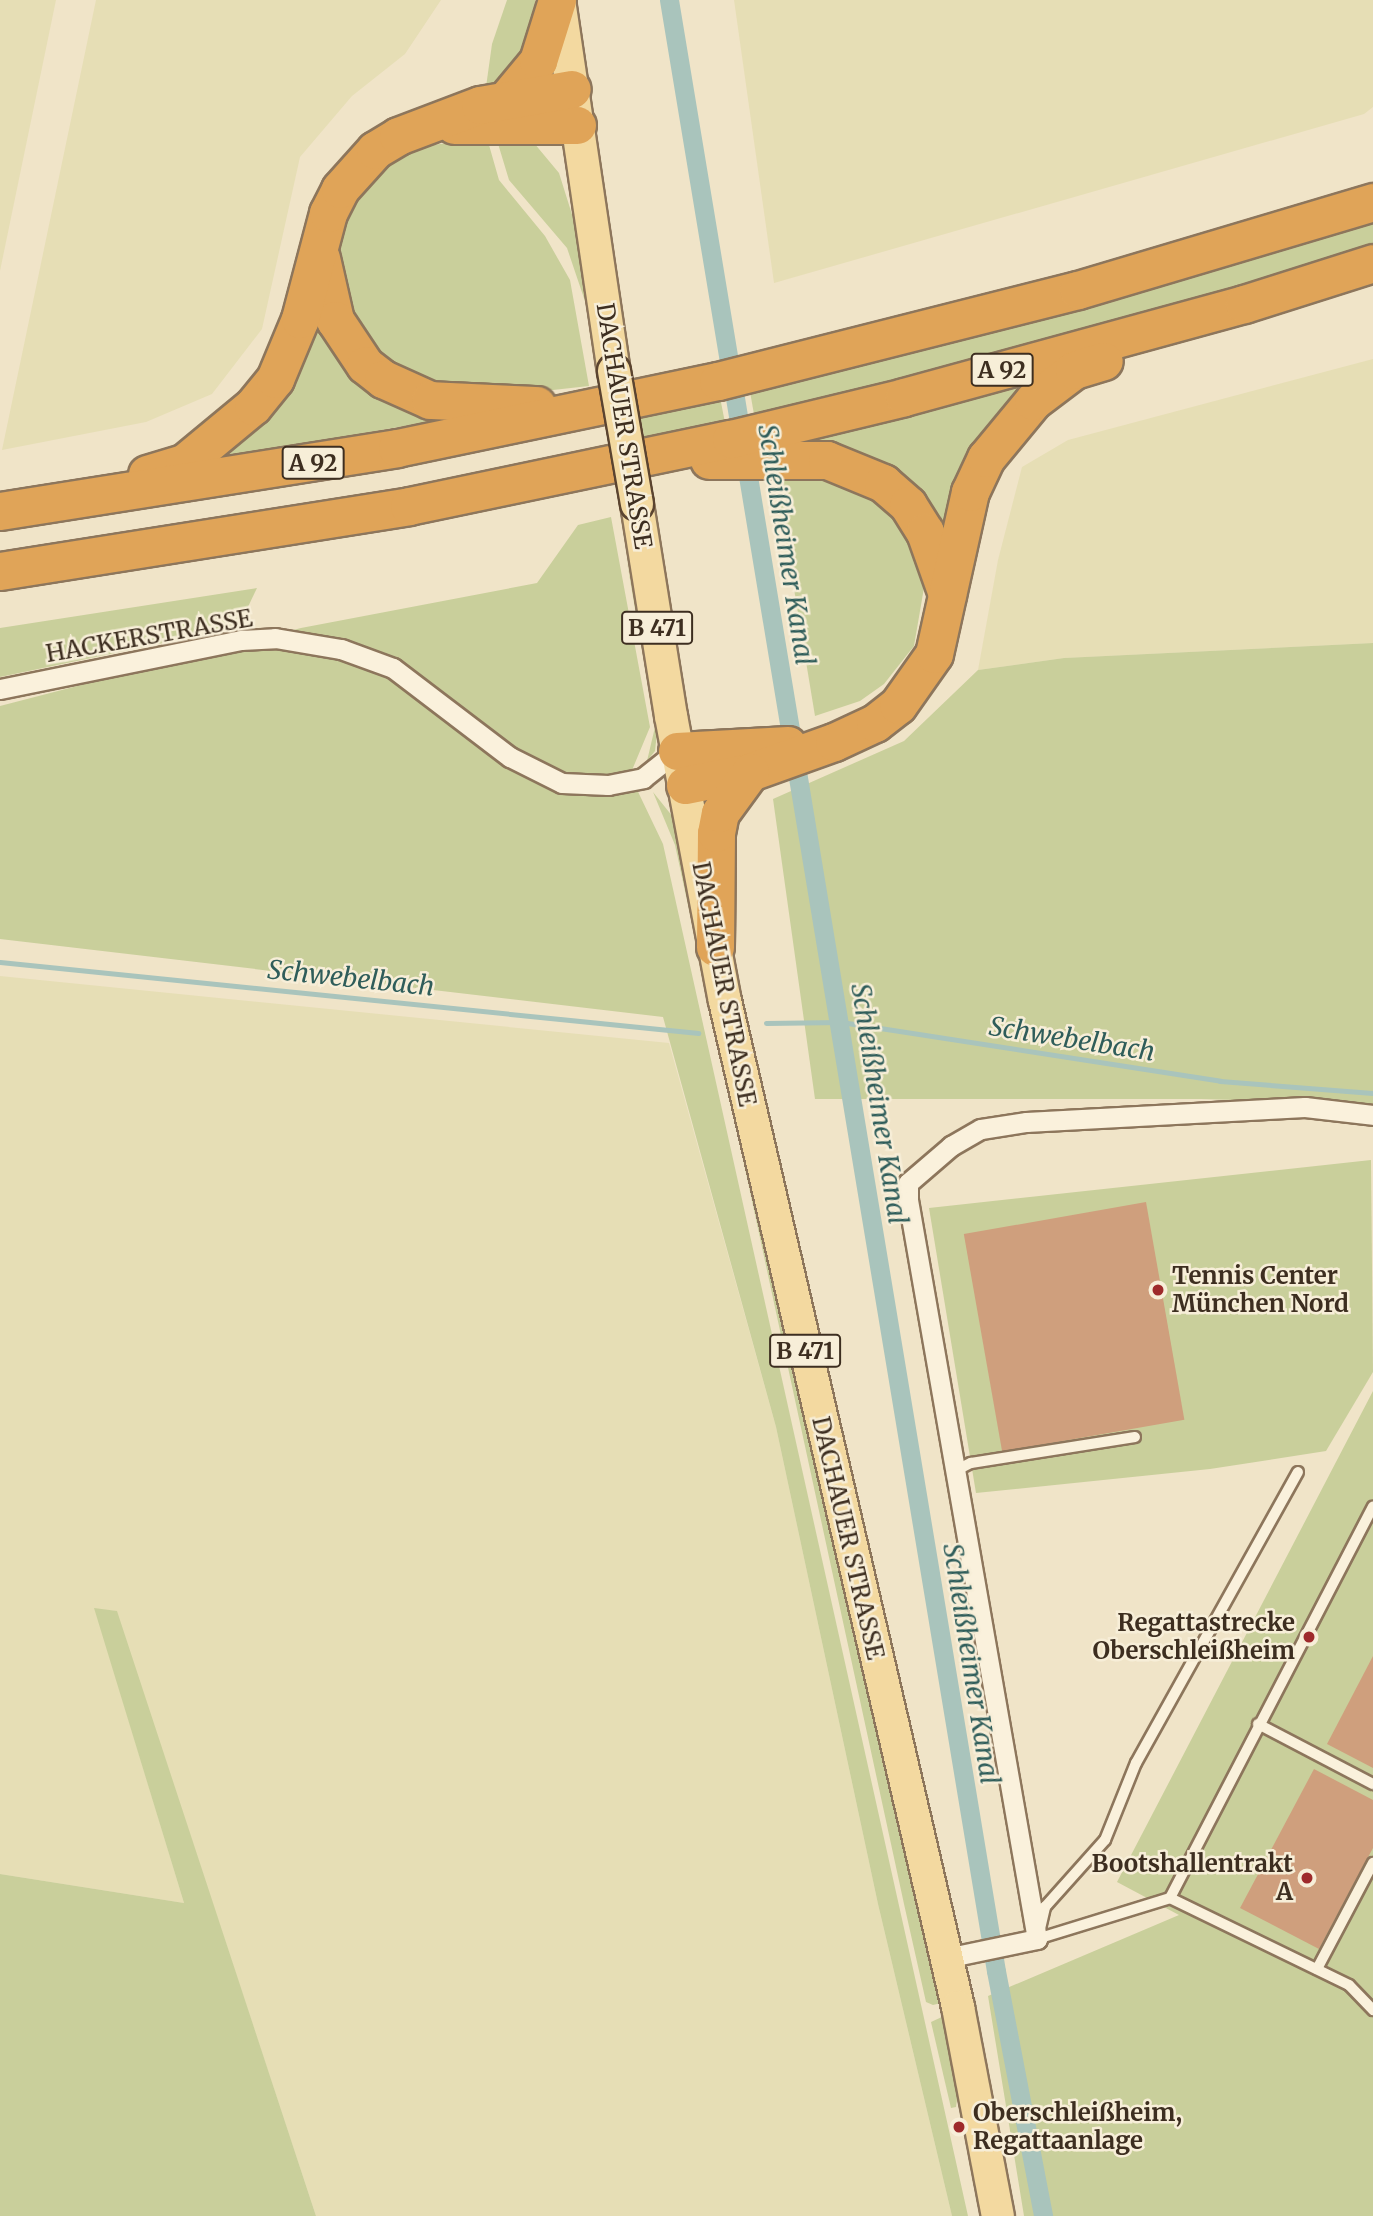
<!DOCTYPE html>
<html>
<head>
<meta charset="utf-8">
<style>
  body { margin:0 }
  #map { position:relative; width:1373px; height:2216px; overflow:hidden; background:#f0e4c8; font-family:Merriweather,serif }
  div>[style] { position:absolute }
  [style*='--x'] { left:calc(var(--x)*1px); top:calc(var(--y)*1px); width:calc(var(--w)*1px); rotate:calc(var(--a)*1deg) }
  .farmland>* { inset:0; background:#e6deb5 }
  .green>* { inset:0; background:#c9cf9b; transform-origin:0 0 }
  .stream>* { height:5px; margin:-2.5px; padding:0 2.5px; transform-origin:2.5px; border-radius:2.5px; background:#a9c4bc }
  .canal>* { height:19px; margin:-9.5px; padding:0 9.5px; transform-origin:9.5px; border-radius:9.5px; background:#a9c4bc }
  .building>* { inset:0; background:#cf9f7d; transform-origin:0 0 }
  .roads { filter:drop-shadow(2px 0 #8d765c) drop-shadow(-2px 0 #8d765c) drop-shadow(0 2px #8d765c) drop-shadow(0 -2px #8d765c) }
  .lane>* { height:10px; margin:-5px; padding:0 5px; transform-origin:5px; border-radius:5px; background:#faf1dc }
  .street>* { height:19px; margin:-9.5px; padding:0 9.5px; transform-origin:9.5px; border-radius:9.5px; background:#faf1dc }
  .primary>* { height:32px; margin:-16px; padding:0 16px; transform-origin:16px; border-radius:16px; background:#f3d9a0 }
  .highway>* { height:37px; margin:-18.5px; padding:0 18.5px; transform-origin:18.5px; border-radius:18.5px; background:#e0a458 }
  .bridges { filter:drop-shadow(2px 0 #5b4430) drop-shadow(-2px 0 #5b4430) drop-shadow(0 2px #5b4430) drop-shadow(0 -2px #5b4430) }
  .primary-bridge>* { height:32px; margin:-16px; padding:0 16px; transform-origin:16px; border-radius:16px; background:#f3d9a0 }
  .dots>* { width:19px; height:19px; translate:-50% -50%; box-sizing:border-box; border:4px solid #f7eed8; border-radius:50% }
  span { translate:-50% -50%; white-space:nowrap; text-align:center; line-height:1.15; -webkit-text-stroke:5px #f7eed8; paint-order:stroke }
  .shield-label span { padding:2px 5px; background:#f7eed8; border:2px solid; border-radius:5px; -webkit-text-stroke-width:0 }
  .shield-label { font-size:23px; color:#3d2e20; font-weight:700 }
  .street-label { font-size:24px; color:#3d2e20 }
  .poi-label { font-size:24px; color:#3d2e20; font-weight:700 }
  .left { translate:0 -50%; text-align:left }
  .right { translate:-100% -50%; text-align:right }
  .water-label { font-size:26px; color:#2f5d5a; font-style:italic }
</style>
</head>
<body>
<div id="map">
  <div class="farmland">
    <div style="clip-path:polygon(0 0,56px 0,0 271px)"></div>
    <div style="clip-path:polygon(96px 0,441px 0,405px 54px,352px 96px,300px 157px,262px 329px,212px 394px,146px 422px,2px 450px)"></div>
    <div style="clip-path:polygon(734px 0,1373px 0,1373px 107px,1364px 114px,774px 283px)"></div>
    <div style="clip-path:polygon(1373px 359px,1373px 643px,1064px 658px,978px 670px,998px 560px,1022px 467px,1068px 440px)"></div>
    <div style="clip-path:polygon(0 976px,669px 1043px,776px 1427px,878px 1904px,952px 2216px,316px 2216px,116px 1611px,95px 1609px,184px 1903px,0 1874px)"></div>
  </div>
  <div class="green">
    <div style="clip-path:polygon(507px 0,535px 0,537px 22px,512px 79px,486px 87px,492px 44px)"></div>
    <div style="clip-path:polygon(496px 137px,534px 143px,559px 173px,580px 240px,589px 313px,567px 248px,509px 180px)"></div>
    <div style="clip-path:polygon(487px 138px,499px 180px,545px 236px,570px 280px,589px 386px,507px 395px,419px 388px,348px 327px,334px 243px,361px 186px,386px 162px,417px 147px)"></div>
    <div style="clip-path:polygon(1373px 213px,1373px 262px,755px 420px,749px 386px)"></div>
    <div style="clip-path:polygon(313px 317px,323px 318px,461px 416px,205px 461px)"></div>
    <div style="clip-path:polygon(1042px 380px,941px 535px,785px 445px)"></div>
    <div style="left:719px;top:392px;width:36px;height:82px;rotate:79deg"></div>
    <div style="clip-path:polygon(774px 468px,871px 486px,906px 520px,926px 576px,914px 646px,884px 684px,860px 701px,815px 716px)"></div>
    <div style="clip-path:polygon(611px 517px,650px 727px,630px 775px,663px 844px,968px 2216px,952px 2216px,878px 1904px,776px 1427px,663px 1017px,0 939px,0 706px,301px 628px,537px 583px,578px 525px)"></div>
    <div style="clip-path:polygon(626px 556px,658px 724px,655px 751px,647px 761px,655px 727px)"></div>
    <div style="clip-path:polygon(257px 588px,247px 609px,225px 630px,0 677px,0 628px)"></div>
    <div style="clip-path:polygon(1373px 643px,1373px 1104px,1201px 1099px,815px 1099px,773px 799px,904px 741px,978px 670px,1064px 658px)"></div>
    <div style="clip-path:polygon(653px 792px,673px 817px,749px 1185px,941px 2003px,933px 2005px,926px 2002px,904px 1904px,675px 845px)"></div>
    <div style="clip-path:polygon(1371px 1160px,1373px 1372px,1326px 1451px,1210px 1469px,976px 1493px,929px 1208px)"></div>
    <div style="clip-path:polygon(1373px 1391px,1373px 2216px,1024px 2216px,988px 1996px,1179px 1915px,1117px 1882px)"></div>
    <div style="clip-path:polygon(94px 1608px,117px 1611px,316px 2216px,0 2216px,0 1874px,184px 1903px)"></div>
    <div style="clip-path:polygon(944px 2016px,959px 2083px,956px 2107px,951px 2108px,931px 2022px)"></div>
  </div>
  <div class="stream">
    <div style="--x:0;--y:962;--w:702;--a:5.81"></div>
    <div style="--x:766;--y:1023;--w:75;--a:-0.8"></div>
    <div style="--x:841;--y:1022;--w:384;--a:8.8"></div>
    <div style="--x:1220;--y:1081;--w:153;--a:4.5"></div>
  </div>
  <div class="canal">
    <div style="--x:669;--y:0;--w:1998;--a:80.58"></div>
    <div style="--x:996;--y:1971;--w:249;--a:79.1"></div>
  </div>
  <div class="building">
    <div style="left:1146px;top:1202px;width:221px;height:185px;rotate:80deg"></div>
    <div style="clip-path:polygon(1373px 1656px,1373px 1768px,1327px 1744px)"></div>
    <div style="clip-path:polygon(1314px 1769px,1373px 1800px,1373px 1848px,1319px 1949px,1240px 1908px)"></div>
  </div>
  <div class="roads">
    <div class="lane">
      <div style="--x:955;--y:1471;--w:18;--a:-27"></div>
      <div style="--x:971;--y:1463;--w:166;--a:-9"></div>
      <div style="--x:1258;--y:1724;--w:130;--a:27.6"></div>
      <div style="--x:1170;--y:1898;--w:199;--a:25.9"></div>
      <div style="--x:1349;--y:1985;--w:35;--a:46"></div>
      <div style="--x:1040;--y:1929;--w:23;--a:-77"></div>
      <div style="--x:1045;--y:1907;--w:90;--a:-48.2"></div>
      <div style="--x:1105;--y:1840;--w:83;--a:-68.1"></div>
      <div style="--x:1136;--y:1763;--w:333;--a:-60.9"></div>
      <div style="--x:1037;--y:1939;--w:139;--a:-17.1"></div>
      <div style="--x:1170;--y:1898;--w:441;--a:-62.6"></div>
      <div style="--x:1317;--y:1969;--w:120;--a:-62.2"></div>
    </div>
    <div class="street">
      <div style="--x:0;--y:689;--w:246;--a:-11.5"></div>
      <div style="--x:241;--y:640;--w:34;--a:-3"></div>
      <div style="--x:275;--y:638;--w:67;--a:9.5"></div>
      <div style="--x:341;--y:649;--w:55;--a:20.1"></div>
      <div style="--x:393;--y:668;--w:147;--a:37.3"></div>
      <div style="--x:510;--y:757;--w:58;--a:26.6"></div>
      <div style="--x:562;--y:783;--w:46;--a:2.5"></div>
      <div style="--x:608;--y:785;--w:36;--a:-11"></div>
      <div style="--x:643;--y:778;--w:43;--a:-38.5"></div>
      <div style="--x:946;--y:1958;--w:93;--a:-11.8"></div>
      <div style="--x:1037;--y:1939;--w:750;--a:-99.9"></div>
      <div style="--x:908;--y:1200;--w:17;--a:-90"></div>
      <div style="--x:908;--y:1183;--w:57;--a:-40.7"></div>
      <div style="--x:951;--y:1146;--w:34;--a:-30"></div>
      <div style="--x:981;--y:1129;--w:46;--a:-8.8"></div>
      <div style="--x:1026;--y:1122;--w:279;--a:-3.1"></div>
      <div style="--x:1305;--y:1107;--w:68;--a:6.7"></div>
    </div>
    <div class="primary">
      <div style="--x:559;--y:0;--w:375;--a:81.6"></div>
      <div style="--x:637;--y:504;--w:215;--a:80.9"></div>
      <div style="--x:671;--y:716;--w:290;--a:79.3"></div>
      <div style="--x:725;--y:1001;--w:1033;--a:76.96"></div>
      <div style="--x:958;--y:2007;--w:213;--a:79.2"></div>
    </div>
    <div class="highway">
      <div style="--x:508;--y:97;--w:47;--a:-50.2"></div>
      <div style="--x:538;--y:61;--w:64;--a:-72.7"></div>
      <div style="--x:454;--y:125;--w:123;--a:0"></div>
      <div style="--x:321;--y:258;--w:64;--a:77.3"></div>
      <div style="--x:335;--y:320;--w:54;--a:56.3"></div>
      <div style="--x:365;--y:365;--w:23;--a:38"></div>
      <div style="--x:383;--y:379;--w:51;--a:24.1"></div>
      <div style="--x:430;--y:400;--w:107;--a:2.7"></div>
      <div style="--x:709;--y:460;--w:118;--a:0"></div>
      <div style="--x:827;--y:460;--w:61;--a:22.3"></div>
      <div style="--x:883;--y:483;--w:33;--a:41"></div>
      <div style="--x:908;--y:505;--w:32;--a:58"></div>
      <div style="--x:925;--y:532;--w:66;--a:70.5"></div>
      <div style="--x:147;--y:474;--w:39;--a:-17"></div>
      <div style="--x:184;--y:463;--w:89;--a:-39.6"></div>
      <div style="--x:253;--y:406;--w:35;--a:-51"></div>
      <div style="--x:275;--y:379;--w:65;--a:-67.4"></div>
      <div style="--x:300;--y:319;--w:110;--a:-75.2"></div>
      <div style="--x:328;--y:213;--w:27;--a:-63"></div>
      <div style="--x:340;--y:189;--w:52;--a:-48.1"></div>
      <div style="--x:375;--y:150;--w:27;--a:-31"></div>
      <div style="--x:398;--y:136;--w:88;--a:-20.7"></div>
      <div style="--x:480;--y:105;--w:93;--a:-9.9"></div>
      <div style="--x:0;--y:511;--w:402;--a:-9"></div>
      <div style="--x:397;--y:448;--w:328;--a:-11.8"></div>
      <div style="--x:718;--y:381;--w:371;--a:-14.2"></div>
      <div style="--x:1078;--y:290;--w:308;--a:-16.6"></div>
      <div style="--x:0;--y:571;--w:414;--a:-9"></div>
      <div style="--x:409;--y:506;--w:329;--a:-11.8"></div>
      <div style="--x:731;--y:439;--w:178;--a:-13.6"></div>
      <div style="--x:904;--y:397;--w:352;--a:-15.3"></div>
      <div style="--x:1244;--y:304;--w:135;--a:-17.6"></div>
      <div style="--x:677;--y:751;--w:111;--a:-3.1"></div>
      <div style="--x:685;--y:785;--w:66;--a:-11.3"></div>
      <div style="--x:750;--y:772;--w:89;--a:-19.7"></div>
      <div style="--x:834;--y:742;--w:45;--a:-24.9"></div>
      <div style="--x:875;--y:723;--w:29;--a:-38"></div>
      <div style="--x:898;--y:705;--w:62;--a:-54.8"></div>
      <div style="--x:934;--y:654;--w:166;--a:-77.5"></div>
      <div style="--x:970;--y:492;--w:38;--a:-65"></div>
      <div style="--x:986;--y:458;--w:74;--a:-50.5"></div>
      <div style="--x:1033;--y:401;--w:51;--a:-37.1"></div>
      <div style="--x:1074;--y:370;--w:31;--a:-17"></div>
      <div style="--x:715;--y:947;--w:114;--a:-89.5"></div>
      <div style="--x:716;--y:833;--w:20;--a:-79"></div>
      <div style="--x:720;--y:813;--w:51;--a:-53.8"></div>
    </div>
  </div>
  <div class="bridges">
    <div class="primary-bridge">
      <div style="--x:614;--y:371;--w:135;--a:80.2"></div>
    </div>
  </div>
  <div class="dots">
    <div style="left:1158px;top:1290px;background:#9e2a2b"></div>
    <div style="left:1309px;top:1637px;background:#9e2a2b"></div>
    <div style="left:1307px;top:1878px;background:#9e2a2b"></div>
    <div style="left:959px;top:2127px;background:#9e2a2b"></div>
  </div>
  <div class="shield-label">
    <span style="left:1002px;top:370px">A 92</span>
    <span style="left:313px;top:463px">A 92</span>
    <span style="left:657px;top:628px">B 471</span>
    <span style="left:805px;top:1351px">B 471</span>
  </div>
  <div class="street-label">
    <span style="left:624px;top:426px;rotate:81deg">DACHAUER STRASSE</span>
    <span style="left:149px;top:636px;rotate:-10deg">HACKERSTRASSE</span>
    <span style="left:724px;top:984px;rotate:79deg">DACHAUER STRASSE</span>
    <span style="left:848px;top:1538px;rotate:77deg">DACHAUER STRASSE</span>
  </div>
  <div class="poi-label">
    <span class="left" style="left:1172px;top:1290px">Tennis Center<br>München Nord</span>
    <span class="right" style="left:1295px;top:1637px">Regattastrecke<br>Oberschleißheim</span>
    <span class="right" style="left:1293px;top:1878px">Bootshallentrakt<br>A</span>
    <span class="left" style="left:973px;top:2127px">Oberschleißheim,<br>Regattaanlage</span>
  </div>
  <div class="water-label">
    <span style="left:786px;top:545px;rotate:81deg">Schleißheimer Kanal</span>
    <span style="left:351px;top:978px;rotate:6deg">Schwebelbach</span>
    <span style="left:1072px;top:1039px;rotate:9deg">Schwebelbach</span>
    <span style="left:879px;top:1104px;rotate:81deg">Schleißheimer Kanal</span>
    <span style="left:971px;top:1664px;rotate:81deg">Schleißheimer Kanal</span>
  </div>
</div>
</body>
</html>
